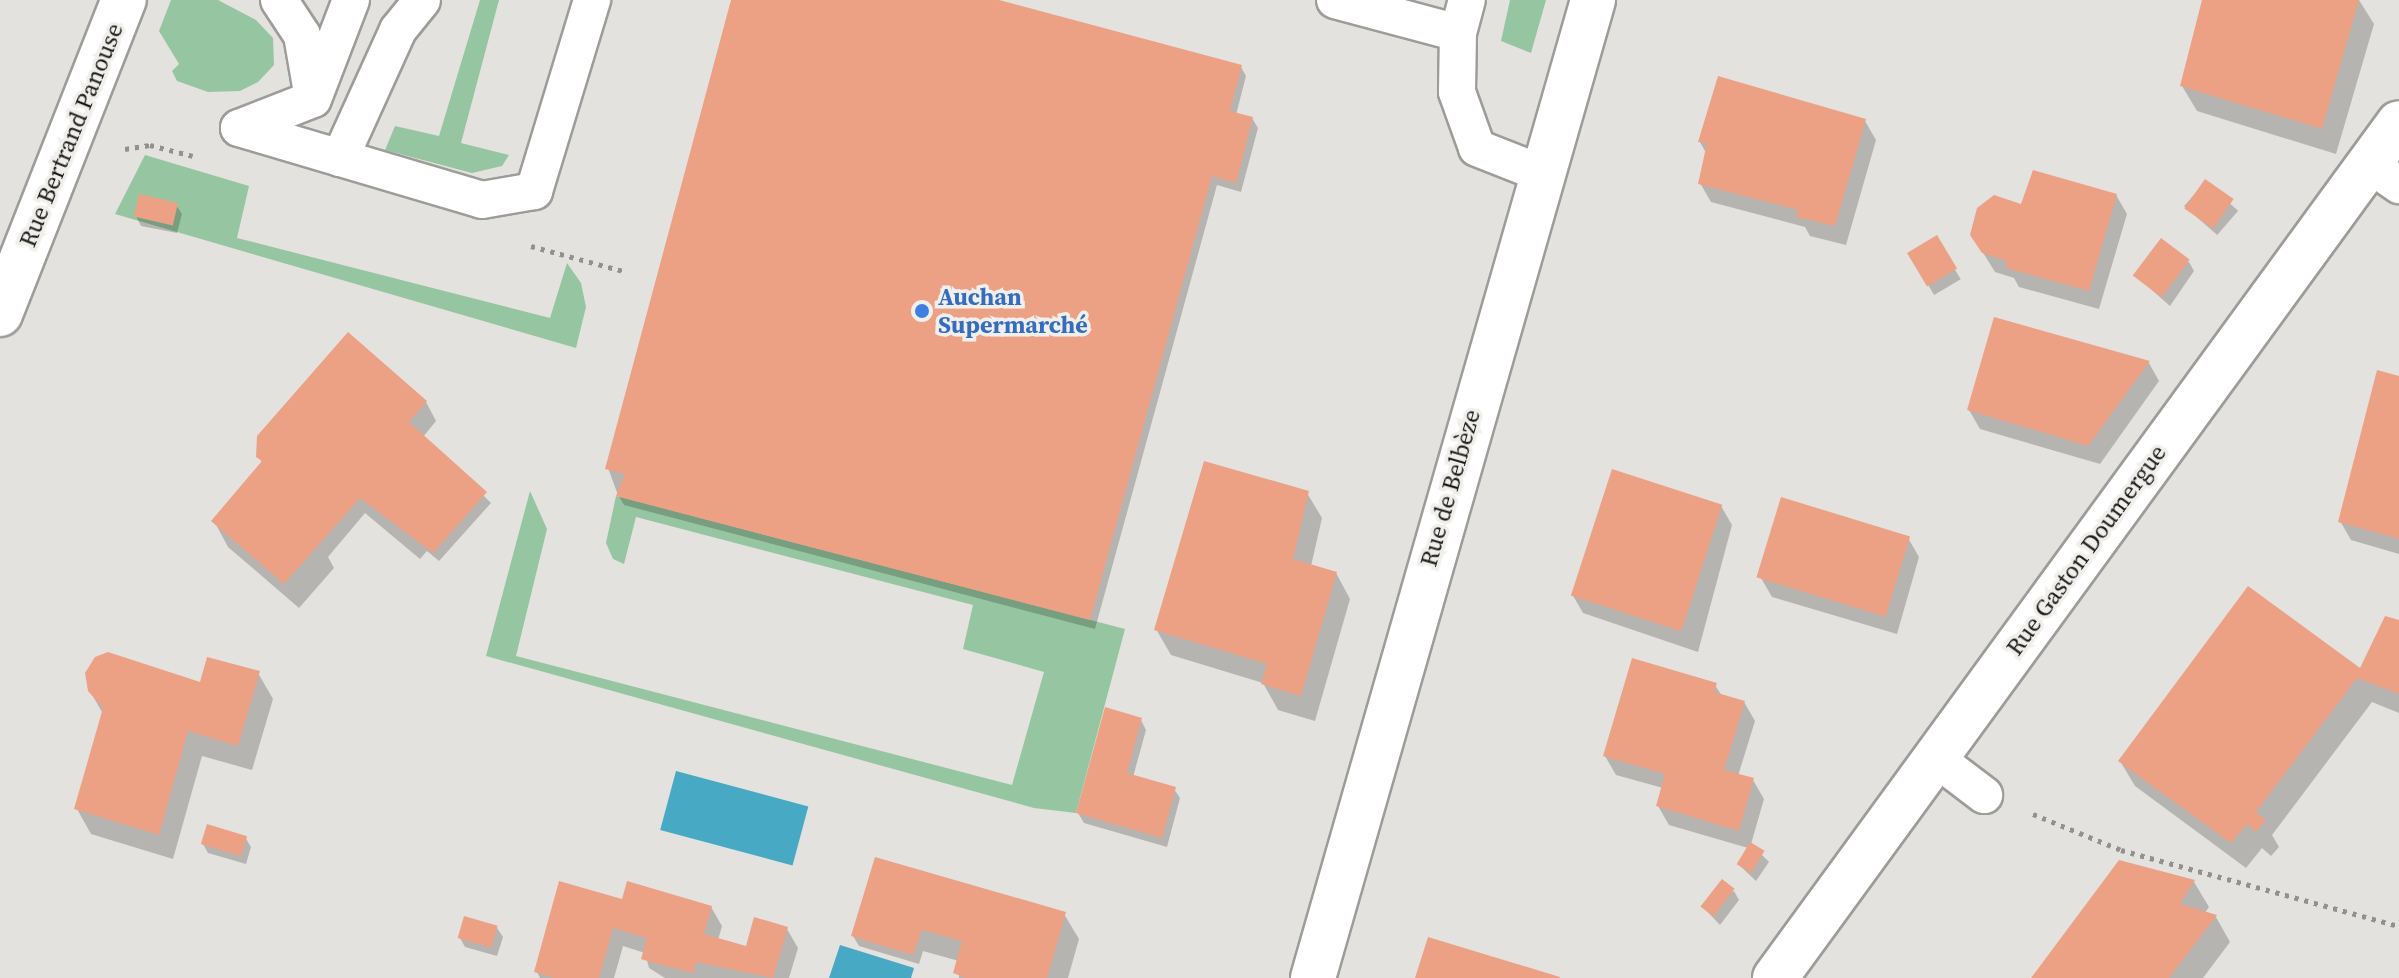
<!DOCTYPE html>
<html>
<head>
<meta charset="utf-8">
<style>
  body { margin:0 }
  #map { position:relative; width:2399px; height:978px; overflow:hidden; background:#e3e2de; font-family:"Source Serif 4",serif }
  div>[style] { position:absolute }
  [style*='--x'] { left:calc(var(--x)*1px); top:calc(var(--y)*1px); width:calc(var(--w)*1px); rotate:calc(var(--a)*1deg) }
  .green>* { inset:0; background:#96c6a1 }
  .water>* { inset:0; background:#47a9c3; transform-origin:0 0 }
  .shadow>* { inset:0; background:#0003; transform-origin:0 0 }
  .building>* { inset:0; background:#eca185; transform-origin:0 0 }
  .path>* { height:5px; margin-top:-2.5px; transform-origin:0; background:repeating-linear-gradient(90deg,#91918e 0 4px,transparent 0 10px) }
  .roads { filter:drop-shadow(2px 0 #9e9c99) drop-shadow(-2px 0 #9e9c99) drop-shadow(0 2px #9e9c99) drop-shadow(0 -2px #9e9c99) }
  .service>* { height:36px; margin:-18px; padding:0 18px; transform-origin:18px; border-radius:18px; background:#fff }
  .minor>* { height:44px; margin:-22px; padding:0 22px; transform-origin:22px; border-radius:22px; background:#fff }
  .primary>* { height:44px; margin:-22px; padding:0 22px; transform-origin:22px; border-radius:22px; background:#fff }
  .dots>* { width:22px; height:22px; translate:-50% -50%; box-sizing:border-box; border:4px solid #f0efeb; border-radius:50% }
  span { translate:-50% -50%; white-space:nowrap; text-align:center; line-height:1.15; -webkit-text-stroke:7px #f0efeb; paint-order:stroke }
  .street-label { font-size:24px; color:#181817 }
  .shop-label { font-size:24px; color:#366cbe; font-weight:700 }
  .left { translate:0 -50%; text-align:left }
</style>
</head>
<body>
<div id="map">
  <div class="green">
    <div style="clip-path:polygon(171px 0,218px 0,256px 20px,273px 38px,274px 65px,258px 82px,240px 91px,208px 92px,177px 81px,172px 71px,179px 64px,159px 31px)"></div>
    <div style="clip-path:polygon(480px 0,499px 0,461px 143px,509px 155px,502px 166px,472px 173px,385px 150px,395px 126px,439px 136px)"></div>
    <div style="clip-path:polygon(1510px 0,1546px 0,1531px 53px,1501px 41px)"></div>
    <div style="clip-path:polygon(145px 155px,249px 186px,237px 238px,550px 318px,567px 263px,581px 283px,586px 307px,576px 348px,115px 214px)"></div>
    <div style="clip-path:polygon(530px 491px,547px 529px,516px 656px,1012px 785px,1044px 672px,963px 649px,973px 605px,636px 517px,624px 564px,613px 559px,606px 543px,616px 496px,1125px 629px,1076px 813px,1034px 808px,486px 656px)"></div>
  </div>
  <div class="water">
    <div style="left:676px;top:771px;width:137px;height:61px;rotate:15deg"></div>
    <div style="clip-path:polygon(840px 945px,914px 968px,911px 978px,829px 978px)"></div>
  </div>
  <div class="shadow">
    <div style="clip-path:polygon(733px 0,991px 0,1241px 67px,1246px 76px,1236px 115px,1252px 118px,1258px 128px,1241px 192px,1217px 185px,1095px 629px,624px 505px,618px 495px,608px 468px)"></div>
    <div style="clip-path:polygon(2204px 0,2359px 0,2374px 24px,2336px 154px,2197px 111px,2182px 86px)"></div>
    <div style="clip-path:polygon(1865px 121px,1876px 140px,1846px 245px,1810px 236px,1805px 227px,1711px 202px,1700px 183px,1706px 153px,1700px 142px)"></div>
    <div style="left:2205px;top:182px;width:44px;height:32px;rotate:41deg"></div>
    <div style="clip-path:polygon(2116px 195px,2127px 214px,2099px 309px,2019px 287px,2014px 278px,1995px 272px,1972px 235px,2023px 206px)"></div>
    <div style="clip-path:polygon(176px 205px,182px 214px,177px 233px,141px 226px,136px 216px)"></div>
    <div style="left:1936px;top:238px;width:48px;height:31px;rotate:59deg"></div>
    <div style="clip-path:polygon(2189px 262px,2194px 271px,2170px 306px,2137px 277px)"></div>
    <div style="clip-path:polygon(1996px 320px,2149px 363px,2159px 381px,2100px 464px,1980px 429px,1969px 410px)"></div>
    <div style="clip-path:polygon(2399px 379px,2399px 554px,2351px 540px,2340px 521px)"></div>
    <div style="clip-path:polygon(426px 402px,436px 421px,423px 437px,491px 503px,439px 561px,427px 551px,420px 559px,365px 513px,328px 557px,334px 568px,299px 608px,228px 547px,214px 521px,263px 464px,258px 456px)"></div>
    <div style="clip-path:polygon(1307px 493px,1322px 518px,1311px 566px,1336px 573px,1350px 599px,1315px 721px,1278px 710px,1263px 683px,1171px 655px,1156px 629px)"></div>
    <div style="clip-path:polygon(1721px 506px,1732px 525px,1698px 652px,1583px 613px,1572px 594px)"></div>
    <div style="clip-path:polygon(1908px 538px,1919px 557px,1897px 634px,1772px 597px,1761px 578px)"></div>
    <div style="clip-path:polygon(2399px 623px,2399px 713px,2372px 702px,2272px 835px,2279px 847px,2271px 856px,2262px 848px,2246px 868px,2135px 786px,2120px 761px,2361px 671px)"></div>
    <div style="clip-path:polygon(258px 673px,273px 699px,252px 770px,202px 756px,173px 859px,91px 834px,77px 809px,103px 714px,90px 691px,201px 684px)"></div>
    <div style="clip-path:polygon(1715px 685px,1722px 696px,1744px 702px,1755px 721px,1738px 776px,1753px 780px,1764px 799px,1751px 844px,1769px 862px,1756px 881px,1738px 864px,1748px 848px,1669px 825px,1658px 806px,1663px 788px,1616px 775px,1605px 756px)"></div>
    <div style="clip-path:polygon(1141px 720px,1146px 730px,1133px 777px,1174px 789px,1180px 798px,1167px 847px,1084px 823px,1078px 813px)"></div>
    <div style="clip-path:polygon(245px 837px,251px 847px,246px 864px,208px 853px,203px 844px)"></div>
    <div style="clip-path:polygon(2120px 862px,2194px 882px,2209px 907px,2204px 914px,2216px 917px,2230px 942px,2203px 978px,2033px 978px)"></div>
    <div style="clip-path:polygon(1734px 891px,1739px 900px,1720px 925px,1704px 908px)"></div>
    <div style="clip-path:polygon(624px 901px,711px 907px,722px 926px,718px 940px,747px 948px,787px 929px,798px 948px,789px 978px,665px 978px,649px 968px,645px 953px,623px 946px,614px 978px,540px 978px,537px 972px)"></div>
    <div style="clip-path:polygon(1064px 914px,1079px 939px,1068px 978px,959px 978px,959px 961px,923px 951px,919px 964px,859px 946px,853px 936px)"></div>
    <div style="clip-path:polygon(497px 928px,503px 937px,497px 956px,465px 947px,460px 938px)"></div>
  </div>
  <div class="building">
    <div style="clip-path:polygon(731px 0,999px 0,1242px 65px,1230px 111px,1253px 117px,1236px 183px,1212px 176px,1090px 620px,616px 496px,625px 474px,605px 469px)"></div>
    <div style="clip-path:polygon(2202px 0,2359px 0,2322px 129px,2180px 86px)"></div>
    <div style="clip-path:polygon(1718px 76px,1866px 119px,1835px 226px,1796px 217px,1798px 210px,1698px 184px,1707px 143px,1698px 142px)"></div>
    <div style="clip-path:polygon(2033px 170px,2117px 194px,2089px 291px,2006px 268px,2007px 261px,1982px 253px,1970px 235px,1977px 208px,1994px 195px,2021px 204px)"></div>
    <div style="left:2205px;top:179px;width:35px;height:36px;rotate:35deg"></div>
    <div style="left:139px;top:194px;width:40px;height:23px;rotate:13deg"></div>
    <div style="left:1937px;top:235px;width:39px;height:35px;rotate:59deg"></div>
    <div style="left:2161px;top:238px;width:36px;height:47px;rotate:37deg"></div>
    <div style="clip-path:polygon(1994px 317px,2150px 361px,2088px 446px,1967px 410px)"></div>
    <div style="clip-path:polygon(348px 332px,427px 401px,409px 422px,487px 492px,433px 553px,360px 498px,284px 584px,211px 521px,262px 461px,256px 457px,257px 436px)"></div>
    <div style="clip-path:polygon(2377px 370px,2399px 376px,2399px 539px,2338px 522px)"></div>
    <div style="clip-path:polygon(1204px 461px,1309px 491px,1293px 559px,1337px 572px,1301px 696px,1261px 684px,1267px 664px,1154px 630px)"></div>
    <div style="left:1612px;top:469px;width:116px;height:133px;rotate:18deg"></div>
    <div style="left:1781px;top:497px;width:135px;height:84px;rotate:17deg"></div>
    <div style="clip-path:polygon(2248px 586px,2360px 668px,2385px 616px,2399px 620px,2399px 694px,2357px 678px,2256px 812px,2266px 820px,2256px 832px,2247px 824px,2231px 843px,2118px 761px)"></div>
    <div style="clip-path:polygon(108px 652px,200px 682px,207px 657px,260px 671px,238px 746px,188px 731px,159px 835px,74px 809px,103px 708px,88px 691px,85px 673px,95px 657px)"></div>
    <div style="clip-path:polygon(1632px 658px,1717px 683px,1714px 692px,1745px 701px,1724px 770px,1754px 778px,1739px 831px,1656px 806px,1665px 774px,1603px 756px)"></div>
    <div style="clip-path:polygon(1105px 707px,1142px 718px,1127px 773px,1176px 787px,1162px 838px,1076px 813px)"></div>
    <div style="left:207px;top:824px;width:42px;height:21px;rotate:17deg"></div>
    <div style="left:1750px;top:842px;width:17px;height:26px;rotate:31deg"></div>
    <div style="clip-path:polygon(875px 857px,1066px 912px,1047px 978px,966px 978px,953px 973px,962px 941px,922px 930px,913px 955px,851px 936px)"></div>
    <div style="clip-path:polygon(2119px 860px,2195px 880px,2180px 904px,2217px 915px,2169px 978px,2031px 978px)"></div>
    <div style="left:1722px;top:879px;width:16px;height:35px;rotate:38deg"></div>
    <div style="clip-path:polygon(559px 881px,622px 899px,627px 881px,712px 906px,704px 934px,746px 946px,754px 917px,788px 927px,773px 978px,696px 962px,693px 973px,654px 963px,641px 959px,647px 938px,613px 928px,599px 978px,555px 978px,534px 972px)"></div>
    <div style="left:464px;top:916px;width:35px;height:23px;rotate:16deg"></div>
    <div style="clip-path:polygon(1428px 937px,1560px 977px,1560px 978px,1415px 978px)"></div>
  </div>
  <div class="path">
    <div style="--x:125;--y:149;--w:25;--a:-9"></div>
    <div style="--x:150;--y:145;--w:44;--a:14.3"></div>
    <div style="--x:531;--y:246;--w:99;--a:15.2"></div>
    <div style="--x:2033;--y:814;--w:95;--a:22.2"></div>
    <div style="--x:2121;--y:850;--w:288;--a:15.3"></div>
  </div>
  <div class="roads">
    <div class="service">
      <div style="--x:279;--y:0;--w:42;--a:56.7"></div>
      <div style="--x:302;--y:35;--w:64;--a:80.1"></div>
      <div style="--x:1335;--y:0;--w:127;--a:15"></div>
      <div style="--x:1458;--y:33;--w:59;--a:91"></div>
      <div style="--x:1457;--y:92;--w:59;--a:70.3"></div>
      <div style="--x:1477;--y:148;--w:71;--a:21.5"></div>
      <div style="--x:1458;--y:33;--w:34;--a:-75"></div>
      <div style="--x:239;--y:128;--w:253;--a:16.5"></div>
      <div style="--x:482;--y:200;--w:53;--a:-9.8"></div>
      <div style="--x:534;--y:191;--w:200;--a:-73.1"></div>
      <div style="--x:239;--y:128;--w:79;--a:-21.4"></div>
      <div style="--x:313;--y:99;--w:106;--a:-69"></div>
      <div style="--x:340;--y:158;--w:141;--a:-65.6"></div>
      <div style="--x:398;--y:30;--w:38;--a:-51"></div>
      <div style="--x:2369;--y:164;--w:37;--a:35"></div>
      <div style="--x:1934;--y:757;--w:63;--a:37.2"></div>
    </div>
    <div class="minor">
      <div style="--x:0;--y:314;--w:338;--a:-68.5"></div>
      <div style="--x:1313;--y:978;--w:1017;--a:-74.02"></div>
    </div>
    <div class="primary">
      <div style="--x:1775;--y:978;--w:1058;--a:-53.88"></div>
    </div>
  </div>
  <div class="dots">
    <div style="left:922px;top:311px;background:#3f7fe0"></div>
  </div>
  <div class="street-label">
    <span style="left:71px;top:135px;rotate:-68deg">Rue Bertrand Panouse</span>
    <span style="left:1450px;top:488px;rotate:-74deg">Rue de Belbèze</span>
    <span style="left:2086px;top:550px;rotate:-54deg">Rue Gaston Doumergue</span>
  </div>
  <div class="shop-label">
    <span class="left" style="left:938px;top:311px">Auchan<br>Supermarché</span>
  </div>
</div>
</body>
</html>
